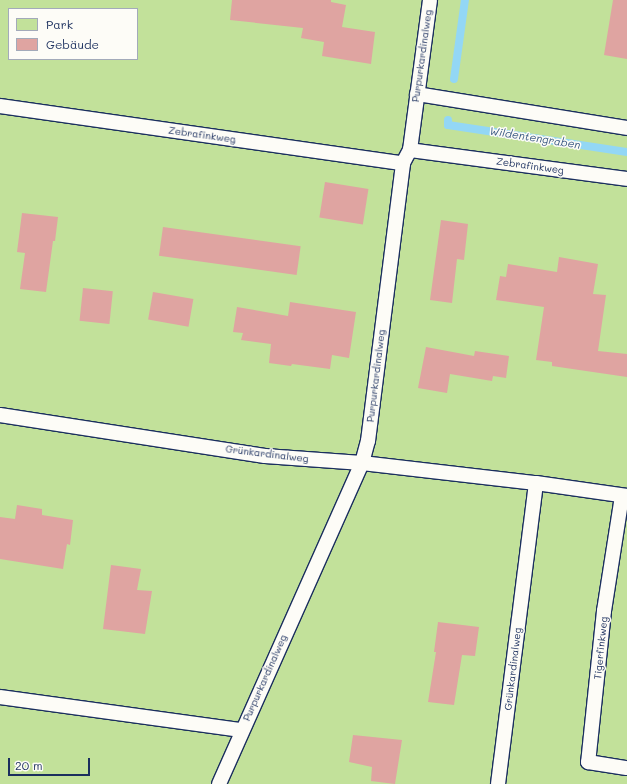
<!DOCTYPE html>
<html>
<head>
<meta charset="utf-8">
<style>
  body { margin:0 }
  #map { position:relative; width:627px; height:784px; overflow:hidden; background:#f7eae6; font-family:Mali,sans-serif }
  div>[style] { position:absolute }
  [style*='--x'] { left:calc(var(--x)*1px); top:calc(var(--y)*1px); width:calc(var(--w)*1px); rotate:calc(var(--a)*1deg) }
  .green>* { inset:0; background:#c2e19a }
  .stream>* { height:8px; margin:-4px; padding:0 4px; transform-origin:4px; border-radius:4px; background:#93d7f5 }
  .building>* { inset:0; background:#dfa4a1; transform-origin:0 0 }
  .roads { filter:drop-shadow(1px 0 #1b2f5e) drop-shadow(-1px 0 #1b2f5e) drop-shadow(0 1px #1b2f5e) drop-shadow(0 -1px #1b2f5e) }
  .service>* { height:14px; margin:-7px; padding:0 7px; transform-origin:7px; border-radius:7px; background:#fdfcf7 }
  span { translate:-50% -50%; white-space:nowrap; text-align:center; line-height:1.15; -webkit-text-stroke:3px #fdfcf7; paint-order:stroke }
  .street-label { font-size:10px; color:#1b2f5e }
  .water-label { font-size:11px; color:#395984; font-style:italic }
  .legend { position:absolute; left:8px; top:8px; width:130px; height:52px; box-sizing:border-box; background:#fdfcf7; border:1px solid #a3aaba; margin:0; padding:5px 7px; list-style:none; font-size:12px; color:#1b2f5e }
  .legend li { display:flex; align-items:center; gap:8px; height:20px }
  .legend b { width:20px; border:1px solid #a3aaba }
  .scale { position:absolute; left:8px; top:758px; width:82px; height:18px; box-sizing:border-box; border:2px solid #1b2f5e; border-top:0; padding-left:5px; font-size:12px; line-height:14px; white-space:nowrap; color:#1b2f5e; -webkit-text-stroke:3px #fdfcf7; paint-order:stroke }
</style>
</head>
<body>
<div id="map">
  <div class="green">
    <div style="clip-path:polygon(evenodd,0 0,627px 0,627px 784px,0 784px,0 0,9px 9px,137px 9px,137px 59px,9px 59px,9px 9px)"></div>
  </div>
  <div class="stream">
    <div style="--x:454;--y:79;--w:80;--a:-82.1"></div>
    <div style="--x:448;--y:120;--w:5;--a:90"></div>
    <div style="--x:448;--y:125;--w:181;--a:8.6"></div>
  </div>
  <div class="building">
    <div style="clip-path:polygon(232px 0,331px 0,331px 2px,346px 5px,342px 27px,375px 32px,371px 64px,322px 56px,324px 42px,301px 38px,303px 28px,230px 20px)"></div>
    <div style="clip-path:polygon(613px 0,627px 0,627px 59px,604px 55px)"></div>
    <div style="left:325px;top:182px;width:44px;height:36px;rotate:9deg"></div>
    <div style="clip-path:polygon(22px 213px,58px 217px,55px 241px,53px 241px,46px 292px,20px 289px,25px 253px,17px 252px)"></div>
    <div style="clip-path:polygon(441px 220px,468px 224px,464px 260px,457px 259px,452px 303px,430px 300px)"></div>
    <div style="left:163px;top:227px;width:139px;height:29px;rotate:8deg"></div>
    <div style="clip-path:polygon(559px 257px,598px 264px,593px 294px,606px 295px,598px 351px,627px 354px,627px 377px,552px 366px,552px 362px,536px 360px,544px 307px,496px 300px,500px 276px,506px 277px,508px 264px,557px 272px)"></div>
    <div style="left:83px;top:288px;width:30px;height:33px;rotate:6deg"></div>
    <div style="left:153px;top:292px;width:41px;height:28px;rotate:10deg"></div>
    <div style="clip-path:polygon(290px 302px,356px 312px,349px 358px,332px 355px,330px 369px,292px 364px,291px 366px,269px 363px,271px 344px,241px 340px,243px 333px,233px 332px,237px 307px,288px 316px)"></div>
    <div style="clip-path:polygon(426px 347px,474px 356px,475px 351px,509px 356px,506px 378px,493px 376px,492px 381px,450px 374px,447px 393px,418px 388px)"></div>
    <div style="clip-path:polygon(17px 505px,42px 509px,42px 515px,73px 520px,70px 545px,67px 544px,63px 569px,0 559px,0 517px,15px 519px)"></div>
    <div style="clip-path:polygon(111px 565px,141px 569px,137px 590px,152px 591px,145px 634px,103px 629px)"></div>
    <div style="clip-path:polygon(438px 622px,479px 627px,475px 656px,462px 655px,454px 705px,428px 702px,436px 652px,434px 652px)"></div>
    <div style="clip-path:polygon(353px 735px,402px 740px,395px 784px,371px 781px,372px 767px,349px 762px)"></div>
  </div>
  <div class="roads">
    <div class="service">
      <div style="--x:417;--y:94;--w:213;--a:9.2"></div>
      <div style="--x:0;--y:106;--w:407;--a:8.1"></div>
      <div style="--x:410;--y:150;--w:219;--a:7.6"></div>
      <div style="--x:0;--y:415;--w:268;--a:8.8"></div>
      <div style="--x:265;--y:456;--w:97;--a:4.1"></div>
      <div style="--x:362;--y:463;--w:175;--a:6.6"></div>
      <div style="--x:536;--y:483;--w:92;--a:8.1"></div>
      <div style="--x:622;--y:496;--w:116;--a:98.9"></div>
      <div style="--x:604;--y:611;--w:152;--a:96"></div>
      <div style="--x:588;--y:762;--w:39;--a:9"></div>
      <div style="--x:0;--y:697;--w:244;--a:7.8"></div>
      <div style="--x:219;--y:784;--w:351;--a:-66"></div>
      <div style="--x:362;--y:463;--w:23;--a:-75"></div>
      <div style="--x:368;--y:441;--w:280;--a:-82.8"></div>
      <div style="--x:403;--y:163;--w:15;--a:-62"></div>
      <div style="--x:410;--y:150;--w:151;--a:-82.4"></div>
      <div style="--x:498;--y:784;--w:303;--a:-82.8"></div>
    </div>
  </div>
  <div class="street-label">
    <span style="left:422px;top:56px;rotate:-82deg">Purpurkardinalweg</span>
    <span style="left:202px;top:135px;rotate:8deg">Zebrafinkweg</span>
    <span style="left:530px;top:166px;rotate:8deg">Zebrafinkweg</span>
    <span style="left:376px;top:376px;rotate:-83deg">Purpurkardinalweg</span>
    <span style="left:267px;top:454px;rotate:7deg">Grünkardinalweg</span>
    <span style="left:601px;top:648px;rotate:-84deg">Tigerfinkweg</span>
    <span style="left:513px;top:669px;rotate:-83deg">Grünkardinalweg</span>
    <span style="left:265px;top:678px;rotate:-66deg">Purpurkardinalweg</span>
  </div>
  <div class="water-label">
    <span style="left:535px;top:138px;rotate:9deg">Wildentengraben</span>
  </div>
  <ul class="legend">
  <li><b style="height:11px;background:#c2e19a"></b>Park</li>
  <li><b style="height:11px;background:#dfa4a1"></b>Gebäude</li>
  </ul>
  <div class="scale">20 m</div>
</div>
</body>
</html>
